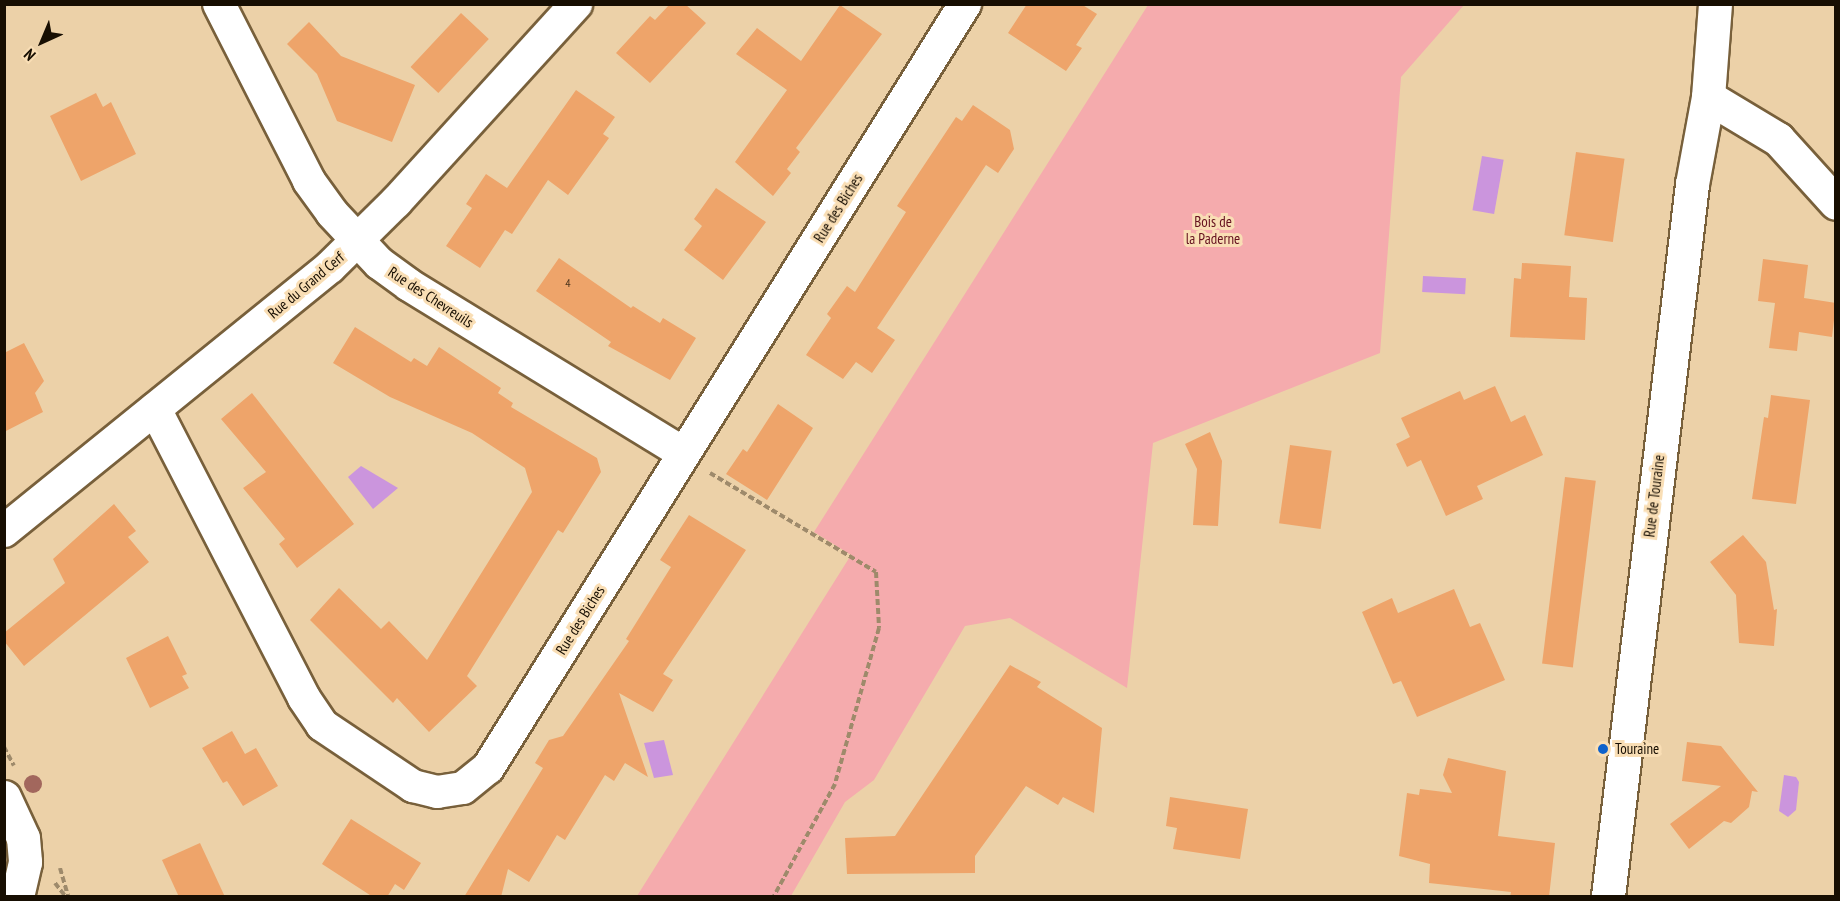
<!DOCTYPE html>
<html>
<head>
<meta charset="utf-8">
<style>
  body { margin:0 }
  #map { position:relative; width:1840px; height:901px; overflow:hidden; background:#ecd1a8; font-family:"PT Sans Narrow",sans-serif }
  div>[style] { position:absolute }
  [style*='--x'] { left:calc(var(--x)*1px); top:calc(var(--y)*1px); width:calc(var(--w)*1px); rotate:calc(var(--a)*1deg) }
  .green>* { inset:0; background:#f5abad }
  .water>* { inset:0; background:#cb95dd; transform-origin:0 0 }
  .building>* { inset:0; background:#eea46a; transform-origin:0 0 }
  .path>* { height:4px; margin-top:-2px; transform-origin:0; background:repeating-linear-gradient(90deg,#9e8a6b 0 6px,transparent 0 9px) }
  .roads { filter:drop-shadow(2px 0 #78603b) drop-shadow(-2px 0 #78603b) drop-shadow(0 2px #78603b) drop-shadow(0 -2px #78603b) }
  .street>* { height:32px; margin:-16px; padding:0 16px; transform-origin:16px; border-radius:16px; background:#fff }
  .secondary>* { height:33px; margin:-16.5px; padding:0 16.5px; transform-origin:16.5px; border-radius:16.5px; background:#fff }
  .trees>* { width:18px; height:18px; margin:-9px; border-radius:50%; background:#a2675d }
  .dots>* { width:16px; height:16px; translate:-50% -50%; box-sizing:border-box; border:3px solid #f9deb5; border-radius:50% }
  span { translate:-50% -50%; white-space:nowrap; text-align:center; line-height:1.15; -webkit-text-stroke:6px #f9deb5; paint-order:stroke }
  .number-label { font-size:12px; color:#4d341c }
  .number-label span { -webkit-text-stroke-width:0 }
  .street-label { font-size:15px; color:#170e02 }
  .park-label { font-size:15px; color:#65111f }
  .poi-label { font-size:15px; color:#170e02 }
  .left { translate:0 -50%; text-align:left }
  .frame { position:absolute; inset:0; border:6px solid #170e02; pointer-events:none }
  .north { position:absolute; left:12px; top:12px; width:60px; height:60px; -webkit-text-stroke:4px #f9deb5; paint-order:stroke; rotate:224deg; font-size:16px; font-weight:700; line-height:24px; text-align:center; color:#170e02 }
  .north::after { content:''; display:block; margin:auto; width:21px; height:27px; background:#170e02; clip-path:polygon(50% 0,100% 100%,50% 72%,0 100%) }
</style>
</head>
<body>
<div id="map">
  <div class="green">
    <div style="clip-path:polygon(1148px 5px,1464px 5px,1401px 77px,1380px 353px,1153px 443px,1127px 688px,1010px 618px,965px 626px,874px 780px,845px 802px,791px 896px,637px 896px,851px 555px,814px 532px)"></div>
  </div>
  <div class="water">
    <div style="left:1482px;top:156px;width:22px;height:55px;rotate:10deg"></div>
    <div style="left:1423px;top:276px;width:43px;height:16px;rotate:3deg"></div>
    <div style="clip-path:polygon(361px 466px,398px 488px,373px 509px,348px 477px)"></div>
    <div style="clip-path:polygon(664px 740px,673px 775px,654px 778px,644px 743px)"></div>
    <div style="clip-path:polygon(1784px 775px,1796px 777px,1799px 782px,1796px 810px,1788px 817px,1779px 811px)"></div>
  </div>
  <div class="building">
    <div style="clip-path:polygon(670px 4px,685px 4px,706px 23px,650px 83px,616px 53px,650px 16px,655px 20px)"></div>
    <div style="clip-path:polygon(1027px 4px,1081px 4px,1097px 14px,1076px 45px,1082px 48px,1066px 71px,1008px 33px)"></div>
    <div style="clip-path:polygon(840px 5px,882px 34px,796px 148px,800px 152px,787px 169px,791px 173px,773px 196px,735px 162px,787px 90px,736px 54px,757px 28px,801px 61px)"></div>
    <div style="left:461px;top:13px;width:38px;height:74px;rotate:43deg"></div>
    <div style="clip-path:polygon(309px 22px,341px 56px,415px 85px,392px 142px,337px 121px,317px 74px,287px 44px)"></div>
    <div style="clip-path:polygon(576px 90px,615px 117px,603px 134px,609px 138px,568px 195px,548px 180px,512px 234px,505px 230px,480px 268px,446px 246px,472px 208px,466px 204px,486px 174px,507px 188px)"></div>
    <div style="clip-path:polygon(96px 93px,103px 107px,111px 102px,136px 154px,81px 181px,50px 116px)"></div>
    <div style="clip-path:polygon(973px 105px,1010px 130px,1014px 149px,998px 173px,986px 165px,877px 328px,895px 340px,872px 373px,856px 362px,843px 379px,806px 355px,831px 318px,827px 314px,847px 286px,855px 292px,906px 212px,897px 206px,956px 117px,962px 121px)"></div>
    <div style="left:1576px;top:152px;width:49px;height:84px;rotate:8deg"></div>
    <div style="clip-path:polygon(716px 188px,766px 222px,723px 280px,684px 250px,702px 226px,694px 219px)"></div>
    <div style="clip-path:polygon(559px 258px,631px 308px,633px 306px,660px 323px,663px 318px,696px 338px,670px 380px,608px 346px,611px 342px,536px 291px)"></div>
    <div style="clip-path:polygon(1763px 259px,1808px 265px,1804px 298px,1836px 303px,1832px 337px,1799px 332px,1797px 351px,1769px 348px,1775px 303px,1758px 301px)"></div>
    <div style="clip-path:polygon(1522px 263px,1571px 266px,1569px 297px,1587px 298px,1585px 340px,1510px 337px,1514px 278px,1521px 279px)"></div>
    <div style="clip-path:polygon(355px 327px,411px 362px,414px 358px,427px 366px,439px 347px,501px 388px,498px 393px,513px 403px,511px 407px,597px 458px,601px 472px,563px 533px,558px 530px,467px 676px,477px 686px,429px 732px,397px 698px,393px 703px,310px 620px,339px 588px,381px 629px,389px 621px,427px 660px,532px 492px,525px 468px,472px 433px,390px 397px,333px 363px)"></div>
    <div style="clip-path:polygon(24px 343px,44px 381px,35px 393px,43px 412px,4px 432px,4px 353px)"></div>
    <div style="clip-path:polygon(1495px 386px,1511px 422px,1525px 415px,1543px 455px,1477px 486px,1483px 499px,1446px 516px,1421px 460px,1407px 467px,1396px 444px,1410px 437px,1401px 418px,1460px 391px,1464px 400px)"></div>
    <div style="clip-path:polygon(252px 393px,354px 524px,297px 568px,279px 544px,285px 539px,243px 488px,266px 472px,221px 419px)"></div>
    <div style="clip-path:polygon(1771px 395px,1810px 400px,1796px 504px,1752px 499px,1764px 417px,1768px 418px)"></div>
    <div style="clip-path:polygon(778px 404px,813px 428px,767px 500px,726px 474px,743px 449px,747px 452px)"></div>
    <div style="clip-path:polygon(1210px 432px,1222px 461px,1218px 526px,1193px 525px,1197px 469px,1185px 444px)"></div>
    <div style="left:1290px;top:445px;width:42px;height:79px;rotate:8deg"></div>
    <div style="left:1565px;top:477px;width:31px;height:188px;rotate:7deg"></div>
    <div style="clip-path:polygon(114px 504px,136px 531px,128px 537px,149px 562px,24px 666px,4px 641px,4px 633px,65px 583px,53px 559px)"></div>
    <div style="clip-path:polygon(689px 515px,746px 550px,663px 674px,673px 680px,653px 712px,619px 693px,648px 777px,625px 763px,614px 781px,605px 775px,565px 840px,557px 835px,529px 882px,508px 869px,501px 897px,464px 897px,543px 768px,535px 763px,549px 740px,563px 736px,629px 641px,626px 639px,671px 567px,660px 560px)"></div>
    <div style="clip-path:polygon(1743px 535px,1766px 562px,1774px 610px,1777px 609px,1774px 646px,1739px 643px,1736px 595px,1710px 562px)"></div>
    <div style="clip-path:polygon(1454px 589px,1470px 627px,1480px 623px,1505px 680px,1417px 717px,1401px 681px,1393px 684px,1362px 612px,1392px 598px,1398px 613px)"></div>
    <div style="clip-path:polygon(168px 636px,187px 674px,182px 676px,189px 688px,150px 708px,126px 658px)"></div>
    <div style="clip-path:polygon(1010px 665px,1041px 682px,1037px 687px,1102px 728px,1094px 813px,1063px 797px,1058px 805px,1026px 786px,975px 856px,975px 873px,847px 874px,845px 838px,895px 836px)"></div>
    <div style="clip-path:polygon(232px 731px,245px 754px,256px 748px,278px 786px,243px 806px,227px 781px,223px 783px,202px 748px)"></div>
    <div style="clip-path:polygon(1687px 742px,1721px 746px,1758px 792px,1752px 791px,1749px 807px,1731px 823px,1724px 821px,1689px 849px,1670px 824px,1721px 786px,1682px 781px)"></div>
    <div style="clip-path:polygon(1448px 758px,1506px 771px,1498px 836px,1555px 843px,1549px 897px,1510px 897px,1511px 892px,1429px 883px,1430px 864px,1399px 856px,1407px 793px,1419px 795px,1420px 789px,1452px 793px,1443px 775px)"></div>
    <div style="clip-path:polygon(1170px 797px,1248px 809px,1240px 859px,1173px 849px,1177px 828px,1166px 826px)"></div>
    <div style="clip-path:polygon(351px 819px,421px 863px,404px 890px,395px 884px,387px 897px,373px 897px,322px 864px)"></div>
    <div style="clip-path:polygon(200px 843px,225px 897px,179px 897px,162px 860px)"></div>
  </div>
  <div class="path">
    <div style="--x:710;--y:473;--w:193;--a:30.8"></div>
    <div style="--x:876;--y:572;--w:56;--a:86.9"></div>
    <div style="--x:879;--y:628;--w:162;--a:105.8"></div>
    <div style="--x:835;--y:784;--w:128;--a:118.6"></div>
    <div style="--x:4;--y:747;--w:21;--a:62"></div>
    <div style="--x:60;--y:868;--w:29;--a:74"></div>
    <div style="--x:55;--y:883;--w:16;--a:52"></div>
  </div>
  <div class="roads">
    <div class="street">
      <div style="--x:219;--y:4;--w:199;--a:63"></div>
      <div style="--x:309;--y:181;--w:39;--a:54"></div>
      <div style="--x:332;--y:213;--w:69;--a:46.8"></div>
      <div style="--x:379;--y:263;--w:37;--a:36"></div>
      <div style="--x:409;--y:285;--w:321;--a:31.5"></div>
      <div style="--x:155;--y:409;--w:325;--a:62.7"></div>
      <div style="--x:304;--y:698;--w:32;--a:56"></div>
      <div style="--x:322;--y:725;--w:110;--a:33.8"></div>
      <div style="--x:413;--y:786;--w:25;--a:14"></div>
      <div style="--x:437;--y:792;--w:26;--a:-9"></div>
      <div style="--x:463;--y:788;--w:32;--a:-39"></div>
      <div style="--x:488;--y:768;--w:901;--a:-58.02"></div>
      <div style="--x:4;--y:531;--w:419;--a:-39"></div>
      <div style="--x:330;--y:267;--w:93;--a:-44.6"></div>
      <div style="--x:396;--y:202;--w:268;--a:-47.7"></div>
    </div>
    <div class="secondary">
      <div style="--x:1708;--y:97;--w:82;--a:31"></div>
      <div style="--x:1778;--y:139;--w:86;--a:47.8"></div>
      <div style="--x:4;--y:797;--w:45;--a:65.1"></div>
      <div style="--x:23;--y:838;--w:24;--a:85"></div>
      <div style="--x:25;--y:862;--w:35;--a:103"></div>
      <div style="--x:1608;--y:896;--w:717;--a:-83.27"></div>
      <div style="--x:1692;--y:184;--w:88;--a:-79.6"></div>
      <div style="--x:1708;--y:97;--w:93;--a:-85.7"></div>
    </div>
  </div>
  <div class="trees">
    <div style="left:33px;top:784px"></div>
  </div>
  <div class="dots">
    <div style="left:1603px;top:749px;background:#0e62cc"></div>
  </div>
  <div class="number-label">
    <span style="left:568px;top:283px">4</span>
  </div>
  <div class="street-label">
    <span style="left:838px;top:208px;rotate:-58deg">Rue des Biches</span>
    <span style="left:306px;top:285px;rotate:-40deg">Rue du Grand Cerf</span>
    <span style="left:431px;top:297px;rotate:33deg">Rue des Chevreuils</span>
    <span style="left:1654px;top:496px;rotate:-83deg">Rue de Touraine</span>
    <span style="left:580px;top:620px;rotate:-58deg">Rue des Biches</span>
  </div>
  <div class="park-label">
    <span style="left:1213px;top:230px">Bois de<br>la Paderne</span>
  </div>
  <div class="poi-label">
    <span class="left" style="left:1615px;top:749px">Touraine</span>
  </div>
  <div class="frame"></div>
  <div class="north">N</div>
</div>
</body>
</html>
